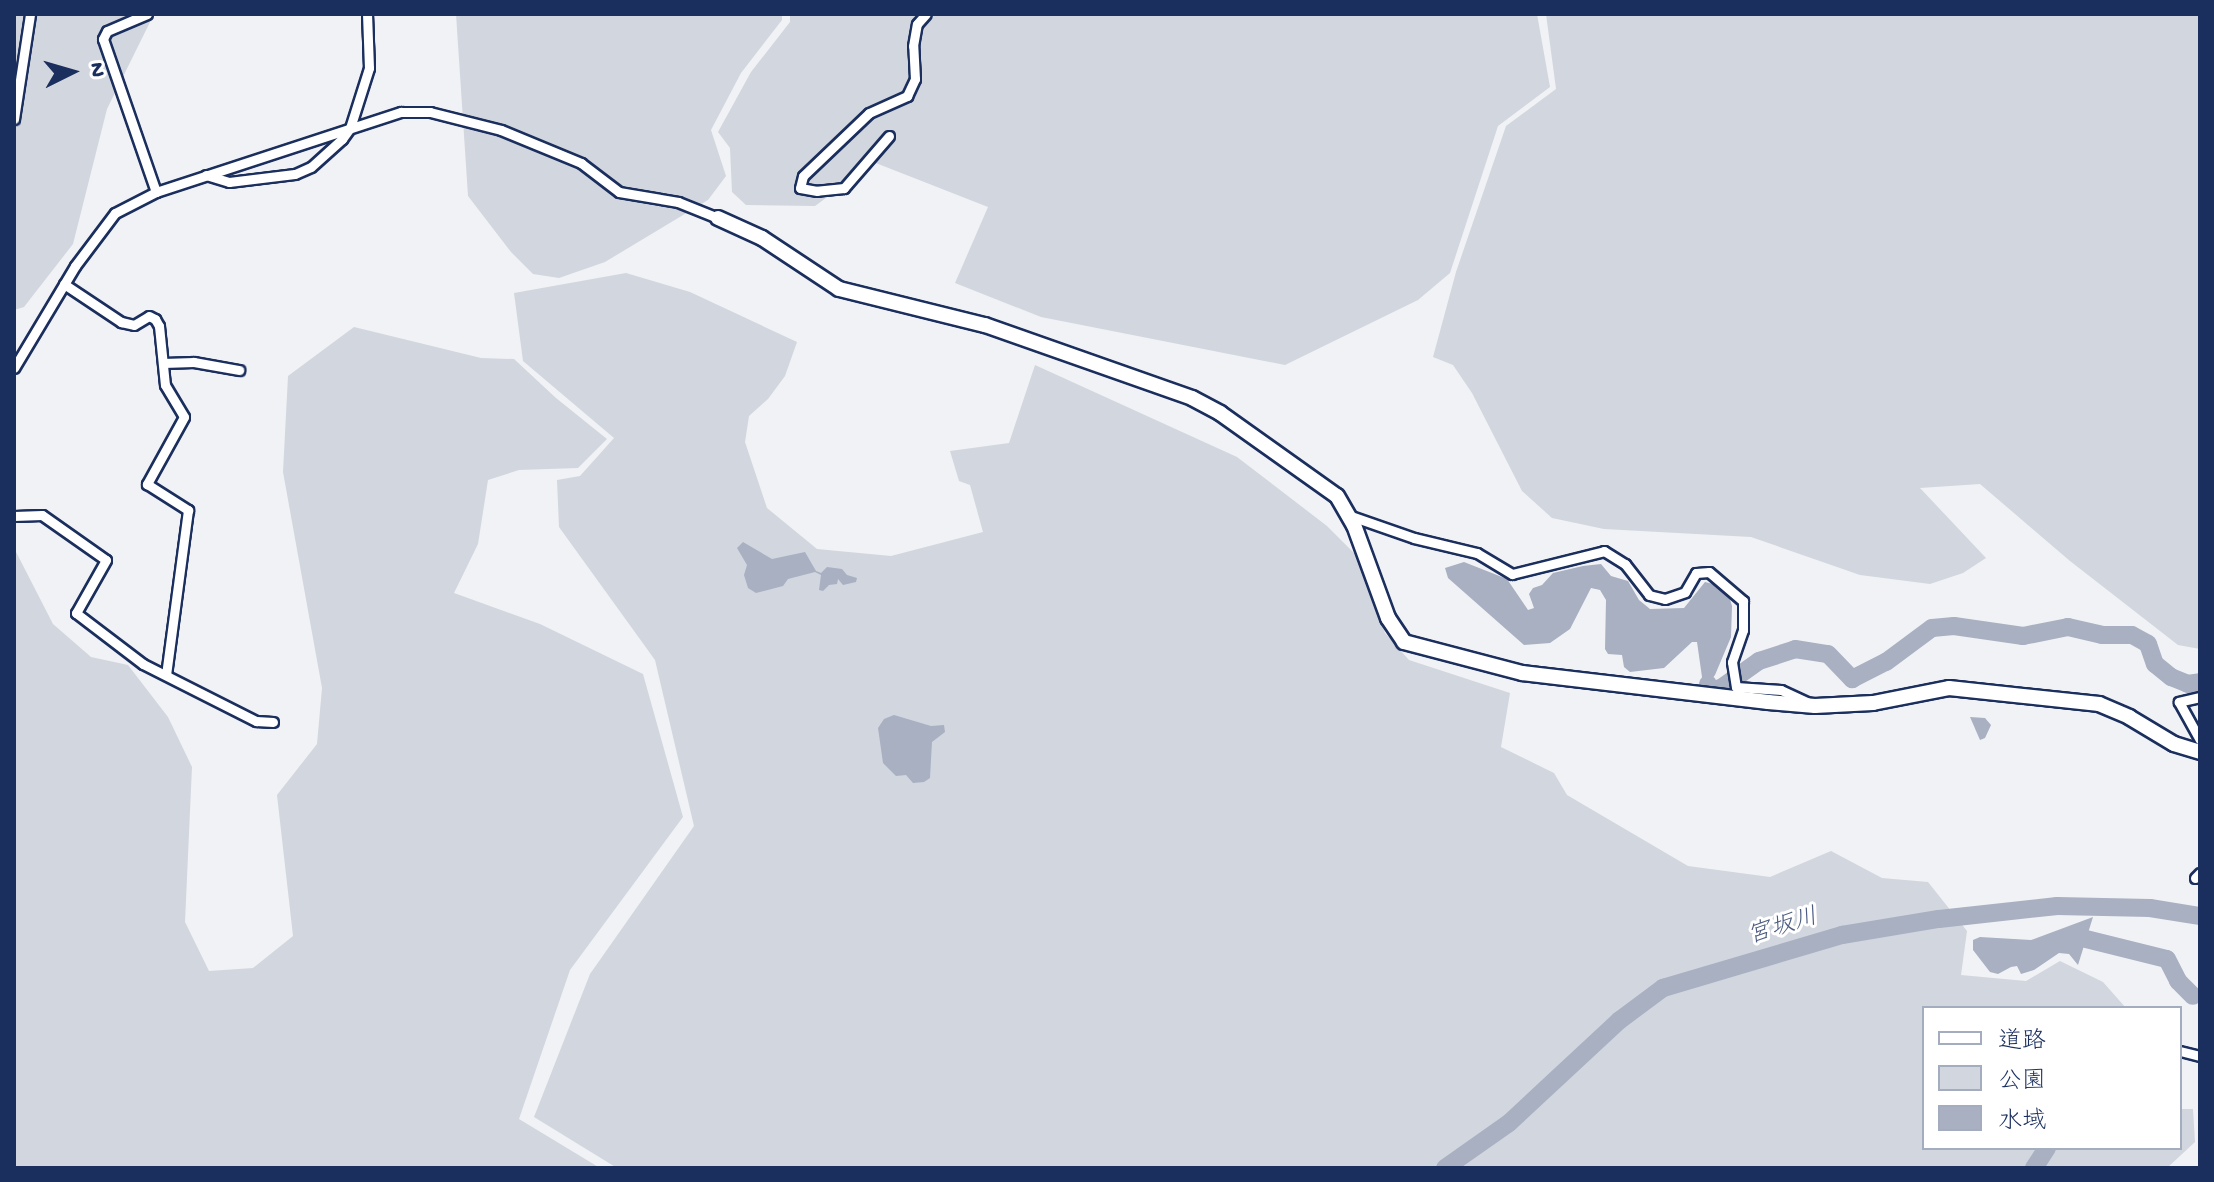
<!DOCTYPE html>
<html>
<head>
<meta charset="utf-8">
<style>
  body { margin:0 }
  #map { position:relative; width:2214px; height:1182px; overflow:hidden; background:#f1f2f5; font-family:"Gochi Hand","Klee One",sans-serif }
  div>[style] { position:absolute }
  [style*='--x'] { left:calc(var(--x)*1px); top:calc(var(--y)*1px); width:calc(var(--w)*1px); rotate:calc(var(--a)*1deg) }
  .green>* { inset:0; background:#d2d6df }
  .water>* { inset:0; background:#a8b0c2 }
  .river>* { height:18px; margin:-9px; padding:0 9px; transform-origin:9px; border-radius:9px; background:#a8b0c2 }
  .roads { filter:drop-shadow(2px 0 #1b2f5e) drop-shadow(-2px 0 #1b2f5e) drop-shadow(0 2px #1b2f5e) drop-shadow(0 -2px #1b2f5e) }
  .street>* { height:9px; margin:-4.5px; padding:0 4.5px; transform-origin:4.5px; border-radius:4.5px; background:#fff }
  .secondary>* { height:14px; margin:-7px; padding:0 7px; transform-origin:7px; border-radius:7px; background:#fff }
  span { translate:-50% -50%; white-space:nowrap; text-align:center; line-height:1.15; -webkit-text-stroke:6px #fff; paint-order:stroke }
  .water-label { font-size:24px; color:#4c5c81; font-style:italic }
  .frame { position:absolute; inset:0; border:16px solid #1b2f5e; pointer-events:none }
  .legend { position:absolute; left:1922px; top:1006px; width:260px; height:144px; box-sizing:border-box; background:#fff; border:2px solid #a4acbf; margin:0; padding:10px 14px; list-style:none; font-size:24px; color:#1b2f5e }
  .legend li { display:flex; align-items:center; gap:16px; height:40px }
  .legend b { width:40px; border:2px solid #a4acbf }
  .north { position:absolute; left:32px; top:32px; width:80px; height:80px; -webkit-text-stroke:6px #fff; paint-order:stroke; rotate:85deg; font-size:22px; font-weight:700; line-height:32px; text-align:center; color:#1b2f5e }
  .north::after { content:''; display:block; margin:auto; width:28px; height:36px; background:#1b2f5e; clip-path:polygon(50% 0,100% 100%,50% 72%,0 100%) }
</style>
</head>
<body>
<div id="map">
  <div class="green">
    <div style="clip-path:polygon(14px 14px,154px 14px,107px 109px,73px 244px,24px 307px,14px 310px)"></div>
    <div style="clip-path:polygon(456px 14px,782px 14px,782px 20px,741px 73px,711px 130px,726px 176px,708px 200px,605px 262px,559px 278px,533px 274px,511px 252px,468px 196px)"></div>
    <div style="clip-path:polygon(790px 14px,1537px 14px,1550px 87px,1498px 126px,1450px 273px,1418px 300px,1285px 365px,1041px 317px,955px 283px,988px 207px,863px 158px,849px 181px,815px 206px,746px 205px,732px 192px,730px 148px,718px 132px,751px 72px,790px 22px)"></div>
    <div style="clip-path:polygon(1546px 14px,2200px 14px,2200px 649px,2178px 645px,2070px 561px,1980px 484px,1920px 488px,1986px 558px,1963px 573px,1930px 584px,1860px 575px,1751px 537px,1604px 529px,1552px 518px,1522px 491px,1472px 393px,1453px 365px,1433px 357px,1456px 272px,1506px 126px,1556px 89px)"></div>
    <div style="clip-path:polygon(626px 273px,690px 292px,797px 342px,785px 376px,768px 399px,749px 416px,745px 442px,767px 508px,817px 549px,891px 556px,983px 532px,970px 485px,959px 481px,950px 451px,1009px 443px,1035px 365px,1237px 457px,1327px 526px,1355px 554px,1385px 633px,1409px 660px,1510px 693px,1501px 747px,1554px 773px,1567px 795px,1688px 866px,1770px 877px,1831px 851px,1882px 878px,1928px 882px,1967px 931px,1961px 975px,2026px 981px,2060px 961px,2103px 982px,2126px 1008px,1924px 1008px,1924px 1148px,2180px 1148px,2180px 1109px,2193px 1109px,2195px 1142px,2167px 1168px,617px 1168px,534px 1117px,590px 974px,694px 826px,655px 660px,559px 527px,557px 480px,580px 476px,614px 438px,523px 361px,514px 293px)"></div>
    <div style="clip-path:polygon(354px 327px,481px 358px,514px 359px,556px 398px,607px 439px,578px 468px,519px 470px,488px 480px,478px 544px,454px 593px,540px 624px,643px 674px,683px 817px,570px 970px,519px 1119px,600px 1168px,14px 1168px,14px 548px,53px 624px,91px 657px,128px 665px,168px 717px,192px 767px,185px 922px,209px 971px,253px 968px,293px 936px,277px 795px,317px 744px,322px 688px,283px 472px,288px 376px)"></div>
  </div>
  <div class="water">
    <div style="clip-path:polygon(743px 542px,772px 559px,805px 552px,816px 571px,821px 573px,827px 567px,842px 569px,847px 575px,857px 578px,856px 582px,843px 585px,838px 579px,837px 584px,829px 585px,823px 591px,819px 590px,821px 575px,815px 572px,788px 579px,783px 586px,756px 593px,748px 588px,744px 575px,747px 565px,737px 548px)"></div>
    <div style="clip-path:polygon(1464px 562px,1507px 579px,1528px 610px,1534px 608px,1529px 594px,1533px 588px,1542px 585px,1553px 573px,1583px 566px,1601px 564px,1611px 576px,1628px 581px,1639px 600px,1650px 609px,1684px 608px,1705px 582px,1717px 585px,1729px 596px,1732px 606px,1731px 637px,1715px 675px,1708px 684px,1703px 684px,1697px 642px,1692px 642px,1664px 668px,1630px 672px,1624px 667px,1622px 655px,1608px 654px,1605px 649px,1606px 600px,1600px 590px,1591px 588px,1570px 629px,1550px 643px,1524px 645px,1448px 578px,1445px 568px)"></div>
    <div style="clip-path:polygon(894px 715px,931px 726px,944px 725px,945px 732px,932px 742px,930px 778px,924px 782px,913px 783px,906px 775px,896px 776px,883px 763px,878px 728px,884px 719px)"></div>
    <div style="clip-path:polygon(1970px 717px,1985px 718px,1991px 725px,1985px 738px,1980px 740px)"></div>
    <div style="clip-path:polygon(2093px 917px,2078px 965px,2069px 954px,2059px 953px,2034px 970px,2021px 974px,2017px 966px,2011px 967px,1998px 974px,1990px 972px,1973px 950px,1973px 940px,1980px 937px,2031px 940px)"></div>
  </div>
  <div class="river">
    <div style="--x:1708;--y:684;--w:6;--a:72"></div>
    <div style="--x:1710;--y:690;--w:11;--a:-10"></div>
    <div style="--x:1721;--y:688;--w:47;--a:-35.4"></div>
    <div style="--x:1759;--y:661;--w:38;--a:-18"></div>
    <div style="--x:1795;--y:649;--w:33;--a:9"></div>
    <div style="--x:1828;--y:654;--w:35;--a:46"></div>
    <div style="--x:1852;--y:679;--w:38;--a:-27"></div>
    <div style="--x:1886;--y:662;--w:57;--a:-36.5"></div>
    <div style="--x:1932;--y:628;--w:22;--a:-5"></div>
    <div style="--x:1954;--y:626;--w:70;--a:8.2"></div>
    <div style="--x:2023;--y:636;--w:46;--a:-11.3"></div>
    <div style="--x:2068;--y:627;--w:35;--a:13"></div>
    <div style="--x:2102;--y:635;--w:30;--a:0"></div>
    <div style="--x:2132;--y:635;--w:18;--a:29"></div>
    <div style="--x:2148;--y:644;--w:21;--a:71"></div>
    <div style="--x:2155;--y:664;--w:21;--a:39"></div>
    <div style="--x:2171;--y:677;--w:18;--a:22"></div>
    <div style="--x:2188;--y:684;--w:12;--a:-9"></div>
    <div style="--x:2086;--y:939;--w:83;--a:13.9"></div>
    <div style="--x:2167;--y:959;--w:25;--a:63"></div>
    <div style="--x:2178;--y:981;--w:21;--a:45"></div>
    <div style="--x:1445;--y:1168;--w:78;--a:-35.1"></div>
    <div style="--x:1509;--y:1123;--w:151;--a:-42.9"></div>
    <div style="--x:1620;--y:1020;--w:54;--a:-36.7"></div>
    <div style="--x:1663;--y:988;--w:187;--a:-16.5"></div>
    <div style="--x:1842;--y:935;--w:98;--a:-9.4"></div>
    <div style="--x:1939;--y:919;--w:119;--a:-6.3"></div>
    <div style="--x:2057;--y:906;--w:93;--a:1.2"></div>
    <div style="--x:2150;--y:908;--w:51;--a:9.1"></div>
    <div style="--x:2034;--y:1168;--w:24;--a:-57"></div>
  </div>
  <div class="roads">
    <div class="street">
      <div style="--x:147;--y:14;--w:43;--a:157"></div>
      <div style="--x:107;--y:31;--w:9;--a:117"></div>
      <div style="--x:103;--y:39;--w:162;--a:70.9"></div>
      <div style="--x:14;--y:119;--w:106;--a:-81.3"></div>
      <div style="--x:889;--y:136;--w:69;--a:130.9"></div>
      <div style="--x:844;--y:188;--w:27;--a:174"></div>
      <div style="--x:817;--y:191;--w:17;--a:-170"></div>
      <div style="--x:800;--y:188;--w:12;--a:-76"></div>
      <div style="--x:803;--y:176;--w:91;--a:-43.7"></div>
      <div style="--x:869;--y:113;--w:42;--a:-24.1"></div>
      <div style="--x:907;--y:96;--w:19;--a:-65"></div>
      <div style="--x:915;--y:79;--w:33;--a:-93"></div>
      <div style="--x:913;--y:46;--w:22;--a:-80"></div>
      <div style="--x:917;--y:24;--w:13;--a:-48"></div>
      <div style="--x:206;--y:175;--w:24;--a:17"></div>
      <div style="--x:229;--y:182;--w:66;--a:-6.9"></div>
      <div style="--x:295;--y:174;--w:17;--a:-24"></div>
      <div style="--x:311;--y:167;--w:42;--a:-42.1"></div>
      <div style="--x:342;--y:139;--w:14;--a:-54"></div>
      <div style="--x:350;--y:128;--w:63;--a:-72.4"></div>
      <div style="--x:369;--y:68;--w:54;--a:-92.1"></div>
      <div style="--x:64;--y:284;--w:69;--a:33.7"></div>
      <div style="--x:121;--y:322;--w:13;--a:13"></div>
      <div style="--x:134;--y:325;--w:17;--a:-31"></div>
      <div style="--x:149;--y:316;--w:7;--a:27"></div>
      <div style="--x:155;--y:319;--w:8;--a:60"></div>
      <div style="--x:159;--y:326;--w:59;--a:84.2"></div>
      <div style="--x:165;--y:385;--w:37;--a:59"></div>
      <div style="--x:184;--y:417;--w:77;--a:118.9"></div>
      <div style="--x:147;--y:484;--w:49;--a:32.4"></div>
      <div style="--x:188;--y:510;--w:166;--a:97.6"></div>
      <div style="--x:163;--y:363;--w:31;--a:-2"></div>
      <div style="--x:194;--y:362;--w:46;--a:10.1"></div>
      <div style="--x:14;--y:368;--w:119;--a:-59.1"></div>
      <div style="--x:75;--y:266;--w:66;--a:-53"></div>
      <div style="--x:115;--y:213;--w:46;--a:-27.1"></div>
      <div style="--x:156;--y:192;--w:258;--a:-18.1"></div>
      <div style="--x:401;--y:112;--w:29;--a:0"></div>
      <div style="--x:430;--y:112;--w:73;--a:14.2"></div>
      <div style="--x:501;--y:130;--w:87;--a:22.4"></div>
      <div style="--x:581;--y:163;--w:48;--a:37.3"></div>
      <div style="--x:619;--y:192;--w:60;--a:9.6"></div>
      <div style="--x:678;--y:202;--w:43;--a:21.8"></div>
      <div style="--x:1348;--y:515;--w:70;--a:19.2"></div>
      <div style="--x:1414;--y:538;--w:65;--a:13.4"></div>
      <div style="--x:1477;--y:553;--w:41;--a:31"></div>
      <div style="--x:1512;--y:574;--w:95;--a:-14"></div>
      <div style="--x:1604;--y:551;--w:25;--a:32"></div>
      <div style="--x:1625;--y:564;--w:39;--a:52"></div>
      <div style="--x:1649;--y:595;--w:16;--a:14"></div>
      <div style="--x:1665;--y:599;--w:21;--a:-19"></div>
      <div style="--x:1685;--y:592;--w:22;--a:-60"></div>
      <div style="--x:1696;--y:573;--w:13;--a:-4"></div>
      <div style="--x:1709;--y:572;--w:45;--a:40.5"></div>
      <div style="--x:1743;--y:601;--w:29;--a:90"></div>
      <div style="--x:1743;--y:630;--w:34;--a:109"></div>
      <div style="--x:1732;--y:662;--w:25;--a:81"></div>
      <div style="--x:1736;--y:687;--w:45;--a:3.8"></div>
      <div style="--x:1781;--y:690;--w:31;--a:25"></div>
      <div style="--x:14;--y:516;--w:28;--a:-2"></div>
      <div style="--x:42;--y:515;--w:78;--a:35.1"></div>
      <div style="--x:106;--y:560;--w:61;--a:119.5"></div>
      <div style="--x:76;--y:613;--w:84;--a:37.3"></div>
      <div style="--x:143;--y:664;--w:127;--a:26.8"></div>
      <div style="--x:256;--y:721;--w:17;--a:3"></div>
      <div style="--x:2200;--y:697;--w:22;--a:167"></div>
      <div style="--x:2179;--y:702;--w:43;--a:61.1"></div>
      <div style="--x:2195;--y:878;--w:7;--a:-45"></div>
      <div style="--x:2180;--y:1051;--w:21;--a:14"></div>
    </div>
    <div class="secondary">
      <div style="--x:718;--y:218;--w:48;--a:24.4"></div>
      <div style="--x:762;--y:238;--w:92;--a:33.5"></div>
      <div style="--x:839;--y:289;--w:150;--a:13.9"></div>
      <div style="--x:985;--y:325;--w:219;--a:19.4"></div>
      <div style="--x:1192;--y:398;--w:32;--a:28"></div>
      <div style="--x:1220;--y:413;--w:143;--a:35.4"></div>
      <div style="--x:1337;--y:496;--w:34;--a:60"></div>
      <div style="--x:1354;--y:525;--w:99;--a:69.9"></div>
      <div style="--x:1388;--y:618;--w:29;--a:56"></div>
      <div style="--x:1404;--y:642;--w:122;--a:14.7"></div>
      <div style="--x:1522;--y:673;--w:248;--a:6.7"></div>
      <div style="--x:1768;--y:702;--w:47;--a:4.9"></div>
      <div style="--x:1815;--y:706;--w:58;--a:-3"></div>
      <div style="--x:1873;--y:703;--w:77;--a:-11.2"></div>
      <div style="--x:1949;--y:688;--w:151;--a:6.1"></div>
      <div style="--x:2099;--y:704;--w:33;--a:23"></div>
      <div style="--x:2129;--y:717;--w:52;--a:31"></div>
      <div style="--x:2174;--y:744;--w:27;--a:17"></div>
    </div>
  </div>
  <div class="water-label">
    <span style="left:1783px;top:928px;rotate:-17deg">宮坂川</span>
  </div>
  <div class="frame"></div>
  <ul class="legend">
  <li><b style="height:10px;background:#fff"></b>道路</li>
  <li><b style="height:22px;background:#d2d6df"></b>公園</li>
  <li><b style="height:22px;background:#a8b0c2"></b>水域</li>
  </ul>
  <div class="north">N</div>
</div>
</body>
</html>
